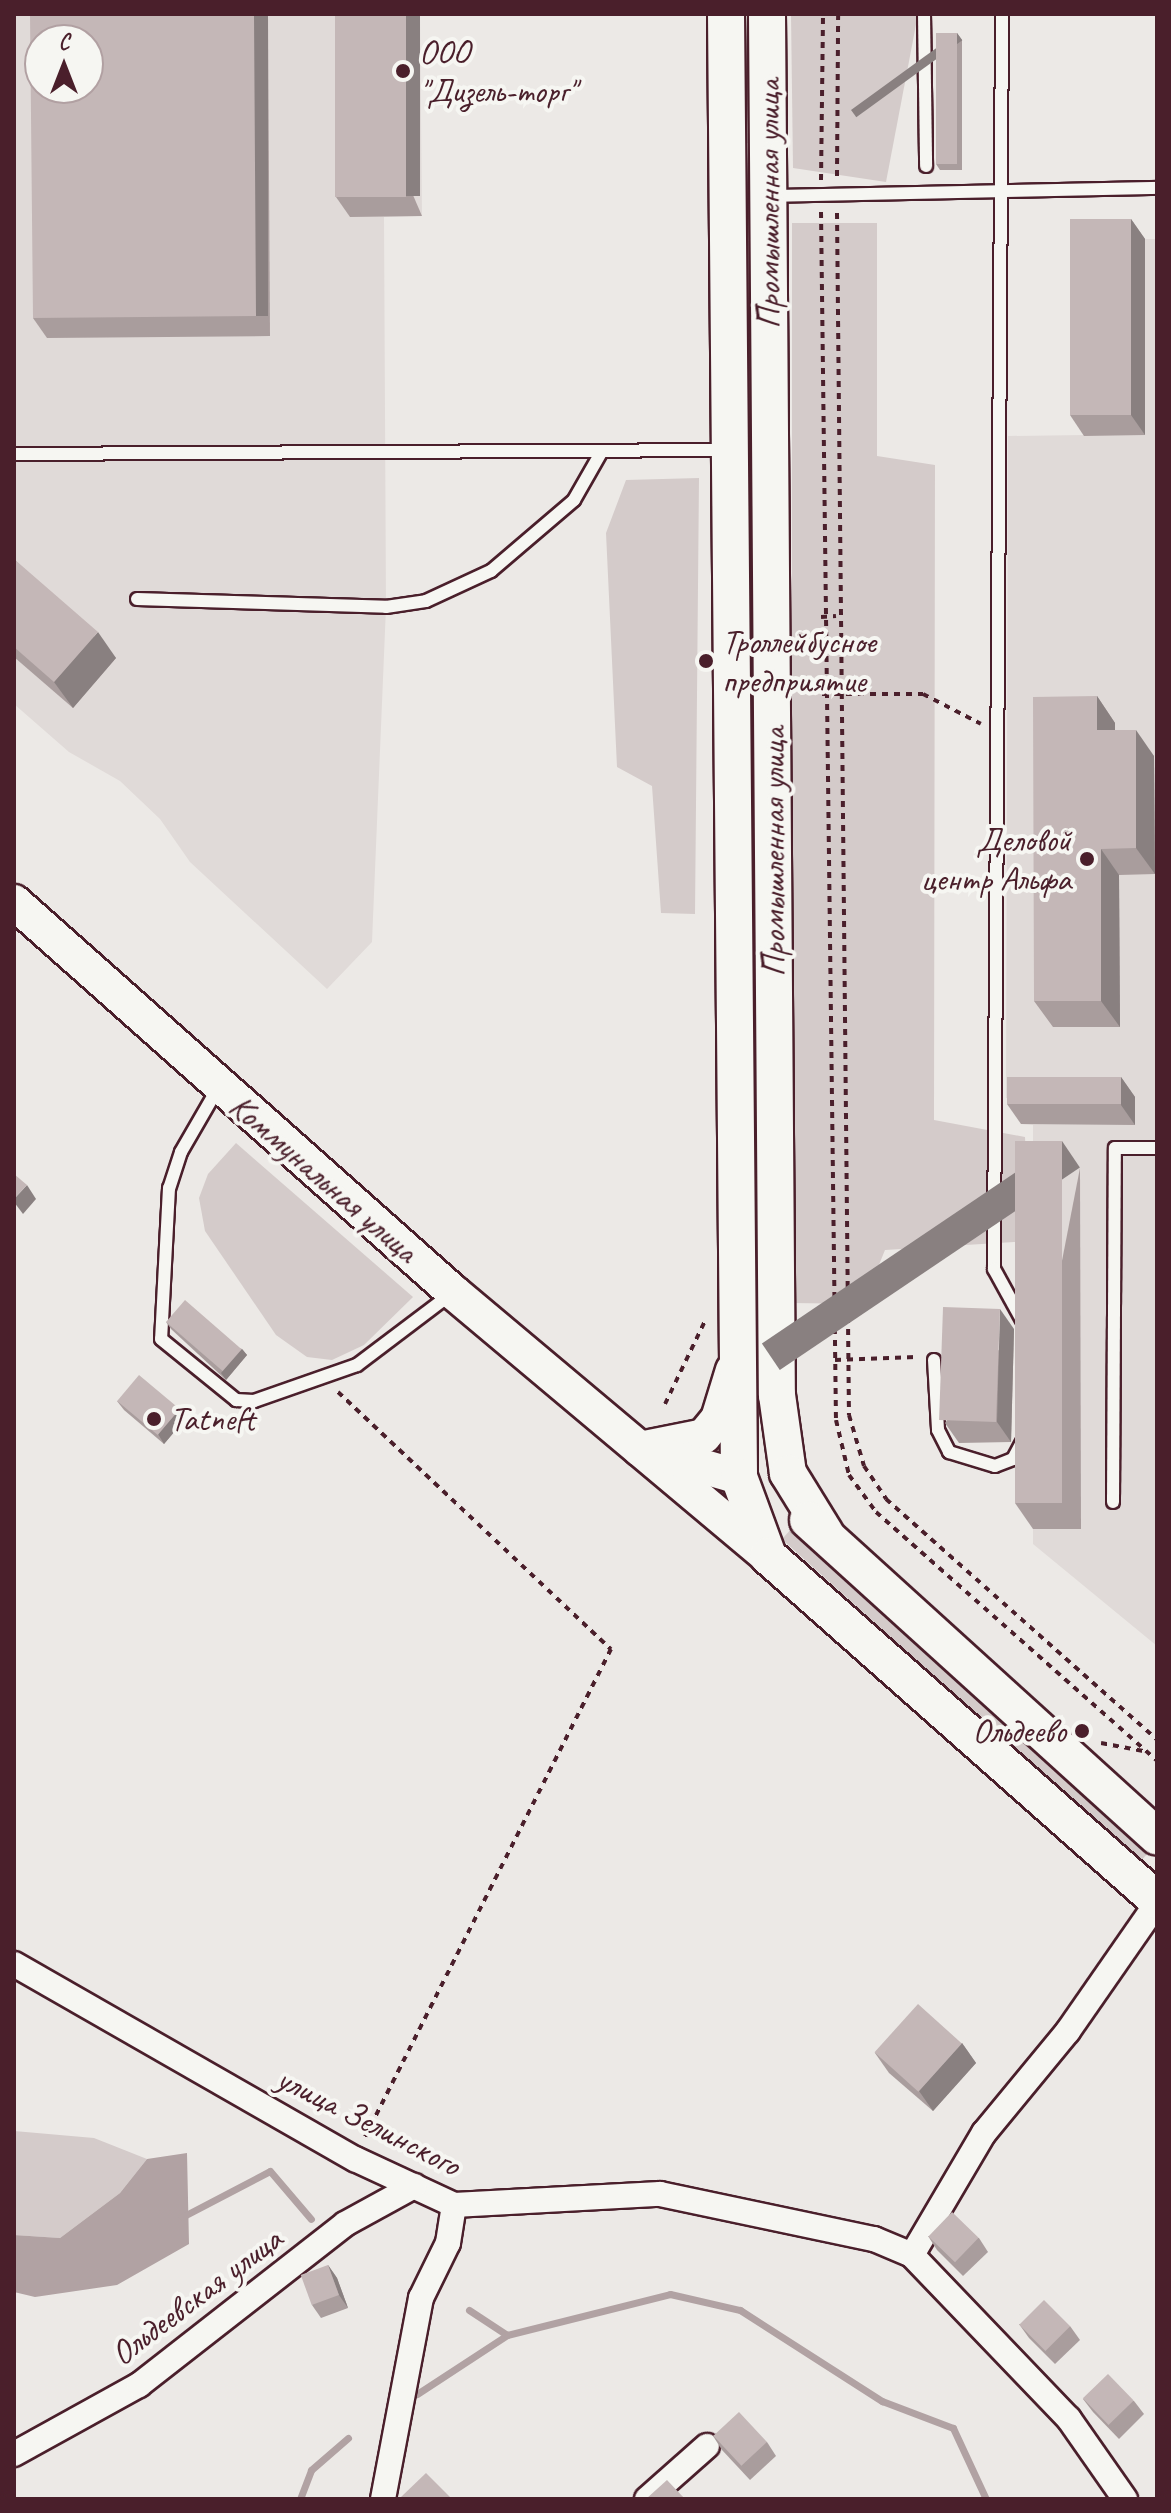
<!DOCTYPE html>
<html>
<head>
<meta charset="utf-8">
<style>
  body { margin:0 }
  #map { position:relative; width:1171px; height:2513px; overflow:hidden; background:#ece9e6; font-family:Caveat,sans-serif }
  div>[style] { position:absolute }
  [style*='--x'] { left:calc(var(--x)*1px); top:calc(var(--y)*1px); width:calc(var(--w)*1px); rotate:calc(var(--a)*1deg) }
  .built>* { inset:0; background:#e0dad8 }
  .green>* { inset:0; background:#d4cbca; transform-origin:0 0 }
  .water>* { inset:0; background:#b1a2a3 }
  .stream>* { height:7px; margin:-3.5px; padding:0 3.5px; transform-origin:3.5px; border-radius:3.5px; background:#b1a2a3 }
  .path>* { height:4px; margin-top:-2px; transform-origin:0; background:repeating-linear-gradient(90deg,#4a1f2b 0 6px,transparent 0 12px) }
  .roads { filter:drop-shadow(2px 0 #4a1f2b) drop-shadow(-2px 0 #4a1f2b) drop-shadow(0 2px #4a1f2b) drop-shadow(0 -2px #4a1f2b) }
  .lane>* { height:12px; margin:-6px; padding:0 6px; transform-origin:6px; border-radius:6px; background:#f6f6f2 }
  .street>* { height:24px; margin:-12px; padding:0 12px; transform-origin:12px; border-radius:12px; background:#f6f6f2 }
  .secondary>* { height:34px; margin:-17px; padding:0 17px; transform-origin:17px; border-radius:17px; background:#f6f6f2 }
  .primary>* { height:36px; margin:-18px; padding:0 18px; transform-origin:18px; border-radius:18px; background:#f6f6f2 }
  .wall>* { inset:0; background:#a99d9d }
  .shaded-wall>* { inset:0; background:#898080; transform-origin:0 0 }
  .building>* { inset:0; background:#c4b7b7; transform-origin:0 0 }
  .dots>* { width:22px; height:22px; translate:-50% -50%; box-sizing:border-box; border:4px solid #f6f6f2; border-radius:50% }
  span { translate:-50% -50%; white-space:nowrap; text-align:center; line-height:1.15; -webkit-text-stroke:8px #f6f6f2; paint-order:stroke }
  .poi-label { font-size:34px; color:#4a1f2b }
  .left { translate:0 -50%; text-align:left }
  .right { translate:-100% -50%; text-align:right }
  .street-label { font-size:34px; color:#4a1f2b }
  .frame { position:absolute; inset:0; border:16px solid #4a1f2b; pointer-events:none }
  .north { position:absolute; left:24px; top:24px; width:80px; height:80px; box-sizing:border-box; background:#f6f6f2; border:2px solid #b1a0a2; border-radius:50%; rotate:0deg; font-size:22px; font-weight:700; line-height:32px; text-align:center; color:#4a1f2b }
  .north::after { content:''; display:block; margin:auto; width:28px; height:36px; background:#4a1f2b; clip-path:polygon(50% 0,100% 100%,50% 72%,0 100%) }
</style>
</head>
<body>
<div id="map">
  <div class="built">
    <div style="clip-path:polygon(evenodd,14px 14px,420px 14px,422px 216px,384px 217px,386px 607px,372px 942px,327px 989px,190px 862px,160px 819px,120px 781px,69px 752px,14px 704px,14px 14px,40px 40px,88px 40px,88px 88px,40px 88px,40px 40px)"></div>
    <div style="clip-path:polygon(1084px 239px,1157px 239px,1157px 1646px,1033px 1544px,1033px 1125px,1021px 1124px,1021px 1097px,1006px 1098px,1008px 436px,1084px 435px)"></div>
  </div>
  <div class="green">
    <div style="left:739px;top:14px;width:15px;height:129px"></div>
    <div style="clip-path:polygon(791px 14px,918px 14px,886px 182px,793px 168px)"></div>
    <div style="clip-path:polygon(792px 223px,877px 223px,877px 456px,935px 465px,934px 1120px,1025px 1137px,1030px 1241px,885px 1250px,863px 1304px,792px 1303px)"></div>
    <div style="left:741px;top:241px;width:15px;height:140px"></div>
    <div style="clip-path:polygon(699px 478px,695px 914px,661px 913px,652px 786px,617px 767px,606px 533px,626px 480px)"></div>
    <div style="clip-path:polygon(743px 530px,757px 530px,763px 1392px,753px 1422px)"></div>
    <div style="clip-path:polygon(236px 1143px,413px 1297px,364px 1345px,332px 1360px,307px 1357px,276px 1335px,205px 1231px,199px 1198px,208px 1174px)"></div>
    <div style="left:792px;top:1528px;width:482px;height:15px;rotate:42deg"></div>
    <div style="clip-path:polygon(14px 2131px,94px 2138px,147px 2159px,120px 2193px,60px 2238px,14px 2235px)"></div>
  </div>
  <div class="water">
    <div style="clip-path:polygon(187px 2153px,189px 2244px,117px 2285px,35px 2297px,14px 2292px,14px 2235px,60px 2238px,120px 2193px,147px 2159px)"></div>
  </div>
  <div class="stream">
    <div style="--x:182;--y:2217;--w:99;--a:-27.6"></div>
    <div style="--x:270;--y:2171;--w:63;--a:49.5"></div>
    <div style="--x:469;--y:2310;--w:45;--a:33.3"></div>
    <div style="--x:417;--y:2394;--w:108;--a:-33.2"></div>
    <div style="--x:507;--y:2335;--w:168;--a:-14.1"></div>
    <div style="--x:670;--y:2294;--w:72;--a:12.9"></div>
    <div style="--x:740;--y:2310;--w:169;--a:32.7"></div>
    <div style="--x:882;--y:2401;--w:76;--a:20.8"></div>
    <div style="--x:953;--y:2428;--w:78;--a:65.1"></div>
    <div style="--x:300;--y:2499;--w:31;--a:-69"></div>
    <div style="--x:311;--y:2470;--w:49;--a:-40.9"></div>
  </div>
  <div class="path">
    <div style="--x:837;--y:176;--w:162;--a:-89.6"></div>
    <div style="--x:821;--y:180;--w:166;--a:-89.3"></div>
    <div style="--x:821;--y:212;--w:1208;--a:89.29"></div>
    <div style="--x:836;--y:1420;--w:57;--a:76.7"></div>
    <div style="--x:849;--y:1475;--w:46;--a:53.9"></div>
    <div style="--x:876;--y:1512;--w:375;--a:41.5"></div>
    <div style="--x:837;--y:213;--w:1202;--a:89.43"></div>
    <div style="--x:849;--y:1415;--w:53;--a:73.6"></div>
    <div style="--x:864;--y:1466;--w:40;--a:56"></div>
    <div style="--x:886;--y:1499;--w:363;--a:41.6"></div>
    <div style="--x:821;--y:617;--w:15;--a:-4"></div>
    <div style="--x:822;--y:694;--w:101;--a:0"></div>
    <div style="--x:923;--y:694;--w:65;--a:27.3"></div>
    <div style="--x:835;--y:1360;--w:81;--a:-2.1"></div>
    <div style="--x:338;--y:1392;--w:375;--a:43.3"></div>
    <div style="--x:611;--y:1649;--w:549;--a:116.75"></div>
    <div style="--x:665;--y:1404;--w:92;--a:-64.3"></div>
    <div style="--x:1101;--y:1743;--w:43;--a:10.8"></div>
  </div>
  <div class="roads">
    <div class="lane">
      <div style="--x:924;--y:14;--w:152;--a:89.2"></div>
      <div style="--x:1002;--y:14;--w:1255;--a:90.37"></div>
      <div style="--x:994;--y:1269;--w:58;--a:61.2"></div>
      <div style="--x:771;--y:196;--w:386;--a:-1.2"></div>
      <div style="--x:14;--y:454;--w:712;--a:-0.32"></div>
      <div style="--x:137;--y:599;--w:249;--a:1.8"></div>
      <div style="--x:386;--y:607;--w:40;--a:-8.5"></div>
      <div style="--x:426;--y:601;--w:72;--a:-24.8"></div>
      <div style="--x:491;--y:571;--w:109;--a:-40.5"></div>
      <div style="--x:574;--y:500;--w:56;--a:-60.3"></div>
      <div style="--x:218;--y:1088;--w:74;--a:120"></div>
      <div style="--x:181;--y:1152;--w:38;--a:108"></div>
      <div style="--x:169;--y:1188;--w:151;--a:93"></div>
      <div style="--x:161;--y:1339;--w:97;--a:39.1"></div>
      <div style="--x:236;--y:1400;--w:18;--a:3"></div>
      <div style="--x:254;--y:1401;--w:109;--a:-19.3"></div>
      <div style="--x:357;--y:1365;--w:118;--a:-37.1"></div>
      <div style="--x:934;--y:1360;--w:70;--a:86.7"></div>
      <div style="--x:938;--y:1430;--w:25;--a:63"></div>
      <div style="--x:949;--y:1452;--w:48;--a:16.9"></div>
      <div style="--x:995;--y:1466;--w:19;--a:-21"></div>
      <div style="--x:1013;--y:1459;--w:19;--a:-62"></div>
      <div style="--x:1113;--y:1502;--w:354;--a:-89.7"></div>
      <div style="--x:1115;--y:1148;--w:42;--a:0"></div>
    </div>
    <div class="street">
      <div style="--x:14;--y:1964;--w:393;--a:29.8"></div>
      <div style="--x:355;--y:2159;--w:109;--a:24.9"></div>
      <div style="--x:454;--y:2205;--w:206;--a:-3.1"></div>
      <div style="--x:660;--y:2194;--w:219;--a:11.9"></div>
      <div style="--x:874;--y:2239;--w:41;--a:22.8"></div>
      <div style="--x:14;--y:2454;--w:143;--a:-28.9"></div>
      <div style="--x:139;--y:2385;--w:261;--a:-38"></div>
      <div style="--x:345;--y:2224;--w:79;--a:-28.8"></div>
      <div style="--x:383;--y:2499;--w:205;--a:-79.3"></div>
      <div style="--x:421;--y:2298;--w:61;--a:-63.9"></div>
      <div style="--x:448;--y:2243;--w:38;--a:-81"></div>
      <div style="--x:647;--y:2499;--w:80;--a:-41.5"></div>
      <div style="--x:1125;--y:2499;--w:98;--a:-125"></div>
      <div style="--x:1069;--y:2419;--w:227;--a:-133.8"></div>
      <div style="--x:912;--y:2255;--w:142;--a:-59.5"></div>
      <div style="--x:984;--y:2133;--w:132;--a:-50.5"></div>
      <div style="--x:1068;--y:2031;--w:156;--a:-55.2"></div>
    </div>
    <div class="secondary">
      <div style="--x:14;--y:902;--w:587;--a:41.62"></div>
      <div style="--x:453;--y:1292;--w:411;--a:40"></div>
      <div style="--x:640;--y:1449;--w:65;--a:-11.5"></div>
      <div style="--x:704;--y:1436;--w:22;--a:-51"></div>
      <div style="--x:718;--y:1419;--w:51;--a:-73"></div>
      <div style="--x:656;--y:1453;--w:86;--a:16.1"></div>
    </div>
    <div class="primary">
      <div style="--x:726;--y:14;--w:1463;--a:89.49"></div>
      <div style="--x:739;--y:1477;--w:84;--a:69.8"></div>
      <div style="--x:768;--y:1556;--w:519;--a:41.49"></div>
      <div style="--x:767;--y:14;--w:1381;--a:89.59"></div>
      <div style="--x:777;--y:1395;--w:79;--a:82"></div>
      <div style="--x:788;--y:1473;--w:70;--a:58.3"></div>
      <div style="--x:808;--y:1520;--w:471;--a:42.2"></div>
    </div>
  </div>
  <div class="wall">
    <div style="clip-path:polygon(268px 14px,270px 336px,47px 338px,33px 318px)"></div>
    <div style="clip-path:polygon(335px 14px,422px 216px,350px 217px,336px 197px)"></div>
    <div style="clip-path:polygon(957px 33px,962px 40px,962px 170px,940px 170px,936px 164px)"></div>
    <div style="clip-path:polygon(1131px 219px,1145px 239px,1145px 435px,1084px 436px,1070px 415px)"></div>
    <div style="clip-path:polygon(14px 559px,116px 658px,73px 708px,14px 657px)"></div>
    <div style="clip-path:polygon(1097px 696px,1115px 723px,1115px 730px,1154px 756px,1155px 874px,1119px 875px,1120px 1027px,1053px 1027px,1034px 1001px)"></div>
    <div style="clip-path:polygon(1121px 1077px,1135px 1097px,1135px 1125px,1021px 1124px,1007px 1104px)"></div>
    <div style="clip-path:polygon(1080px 1168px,1081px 1529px,1033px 1529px,1015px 1503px)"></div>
    <div style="clip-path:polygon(166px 1322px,242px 1349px,247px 1355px,226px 1380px,171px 1329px)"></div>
    <div style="clip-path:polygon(1014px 1329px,1011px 1442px,959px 1443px,945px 1423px)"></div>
    <div style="clip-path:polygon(117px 1401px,180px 1409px,186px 1418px,164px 1444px,124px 1410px)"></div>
    <div style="clip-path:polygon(962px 2043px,976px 2063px,933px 2111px,889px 2073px,875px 2053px)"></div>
    <div style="clip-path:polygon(928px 2236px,979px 2238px,988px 2252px,963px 2276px,937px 2250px)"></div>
    <div style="clip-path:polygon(328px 2265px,337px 2278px,348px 2308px,321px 2318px,312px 2305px)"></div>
    <div style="clip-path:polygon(1019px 2324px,1070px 2326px,1080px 2340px,1055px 2364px,1029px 2338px)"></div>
    <div style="clip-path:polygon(1083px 2399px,1134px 2401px,1144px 2414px,1119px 2439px,1093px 2412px)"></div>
    <div style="clip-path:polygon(713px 2436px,767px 2442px,776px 2456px,750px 2480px,722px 2450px)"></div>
  </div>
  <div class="shaded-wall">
    <div style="left:254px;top:14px;width:14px;height:302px"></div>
    <div style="left:406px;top:14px;width:14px;height:182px"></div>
    <div style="left:957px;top:33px;width:9px;height:131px;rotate:54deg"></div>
    <div style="clip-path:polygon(1131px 219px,1145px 239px,1145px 435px,1131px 415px)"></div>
    <div style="clip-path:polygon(98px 632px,116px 658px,73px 708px,54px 682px)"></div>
    <div style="clip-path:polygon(1097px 696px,1115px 723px,1115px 756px,1097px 730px)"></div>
    <div style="clip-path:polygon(1136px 730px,1154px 756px,1155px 874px,1136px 848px)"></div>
    <div style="clip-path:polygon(1101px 849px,1119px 875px,1120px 1027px,1101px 1001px)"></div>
    <div style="clip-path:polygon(1121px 1077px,1135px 1097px,1135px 1125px,1121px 1105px)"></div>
    <div style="left:1062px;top:1141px;width:32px;height:362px;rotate:56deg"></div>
    <div style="clip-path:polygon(27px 1185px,36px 1199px,23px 1214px,14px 1202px,14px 1199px)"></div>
    <div style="clip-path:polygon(1000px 1309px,1014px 1329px,1011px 1442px,997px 1422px)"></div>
    <div style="clip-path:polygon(242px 1349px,247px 1355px,226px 1380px,221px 1373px)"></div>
    <div style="clip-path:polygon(180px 1409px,186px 1418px,164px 1444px,158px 1434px)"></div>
    <div style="clip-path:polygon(962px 2043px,976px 2063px,933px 2111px,919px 2091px)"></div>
    <div style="clip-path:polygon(328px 2265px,337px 2278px,348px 2308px,339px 2295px)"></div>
  </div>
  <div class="building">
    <div style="clip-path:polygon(evenodd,30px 14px,254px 14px,256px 316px,33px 318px,30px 14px,40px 40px,88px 40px,88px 88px,40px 88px,40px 40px)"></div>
    <div style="left:335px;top:14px;width:71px;height:183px"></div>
    <div style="left:936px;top:33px;width:21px;height:131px"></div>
    <div style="left:1070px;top:219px;width:61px;height:196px"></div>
    <div style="clip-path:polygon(14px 559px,98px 632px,54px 682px,14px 647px)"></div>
    <div style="clip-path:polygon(1097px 696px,1097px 730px,1136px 730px,1136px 848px,1101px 849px,1101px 1001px,1034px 1001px,1033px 697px)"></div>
    <div style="left:1007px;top:1077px;width:114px;height:27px"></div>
    <div style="left:1015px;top:1141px;width:47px;height:362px"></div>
    <div style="clip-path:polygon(14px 1174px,27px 1185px,14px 1199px)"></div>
    <div style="left:185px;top:1300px;width:75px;height:29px;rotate:41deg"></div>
    <div style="left:1000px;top:1309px;width:113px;height:57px;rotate:92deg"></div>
    <div style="left:139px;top:1375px;width:53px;height:34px;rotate:40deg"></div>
    <div style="left:918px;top:2004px;width:59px;height:65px;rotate:42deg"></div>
    <div style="left:952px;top:2212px;width:37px;height:34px;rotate:44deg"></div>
    <div style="left:328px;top:2265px;width:32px;height:29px;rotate:70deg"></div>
    <div style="left:1044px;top:2300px;width:37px;height:35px;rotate:45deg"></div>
    <div style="left:1108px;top:2374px;width:37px;height:35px;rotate:46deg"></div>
    <div style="left:739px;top:2412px;width:41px;height:35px;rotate:47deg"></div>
    <div style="clip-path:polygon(426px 2473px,452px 2499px,403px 2499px,401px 2497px)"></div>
    <div style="clip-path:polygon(667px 2480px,685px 2499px,646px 2499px)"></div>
  </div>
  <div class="dots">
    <div style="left:403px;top:71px;background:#4a1f2b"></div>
    <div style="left:706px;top:661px;background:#4a1f2b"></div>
    <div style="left:1087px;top:859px;background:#4a1f2b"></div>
    <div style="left:154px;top:1419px;background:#4a1f2b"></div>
    <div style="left:1082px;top:1731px;background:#4a1f2b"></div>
  </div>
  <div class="poi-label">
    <span class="left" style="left:419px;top:71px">ООО<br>"Дизель-торг"</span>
    <span class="left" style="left:722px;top:661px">Троллейбусное<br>предприятие</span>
    <span class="right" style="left:1071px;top:859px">Деловой<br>центр Альфа</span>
    <span class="left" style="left:170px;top:1419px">Tatneft</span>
    <span class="right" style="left:1066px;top:1731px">Ольдеево</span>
  </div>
  <div class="street-label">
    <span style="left:768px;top:204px;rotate:-90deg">Промышленная улица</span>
    <span style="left:773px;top:852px;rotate:-90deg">Промышленная улица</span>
    <span style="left:324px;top:1178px;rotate:41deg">Коммунальная улица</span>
    <span style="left:369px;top:2121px;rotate:27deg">улица Зелинского</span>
    <span style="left:196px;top:2296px;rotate:-37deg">Ольдеевская улица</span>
  </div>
  <div class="frame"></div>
  <div class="north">С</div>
</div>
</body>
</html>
